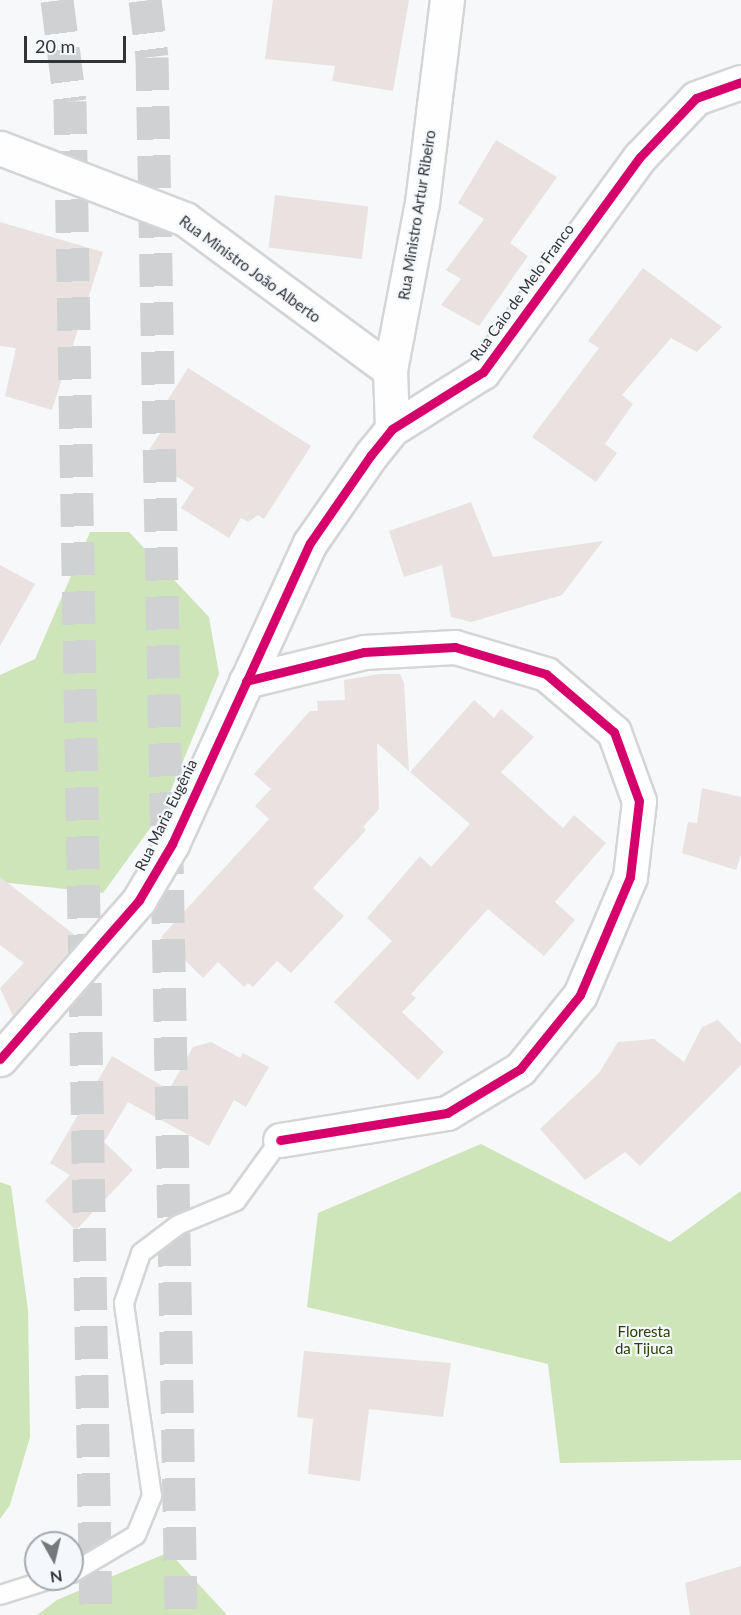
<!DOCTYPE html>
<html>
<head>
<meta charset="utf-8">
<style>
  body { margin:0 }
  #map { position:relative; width:741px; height:1615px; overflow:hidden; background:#f6f8fa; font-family:Lato,sans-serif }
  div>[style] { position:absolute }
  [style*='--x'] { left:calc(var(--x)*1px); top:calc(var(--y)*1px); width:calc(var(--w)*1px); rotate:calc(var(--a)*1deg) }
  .green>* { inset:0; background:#cee5b9 }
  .building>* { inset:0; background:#e9e2e0; transform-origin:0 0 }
  .motorway-tunnel>* { height:33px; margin-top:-16.5px; transform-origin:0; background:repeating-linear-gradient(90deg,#cfd1d3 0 33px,transparent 0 49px) }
  .roads { filter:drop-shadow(2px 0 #d3d5d6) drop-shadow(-2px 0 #d3d5d6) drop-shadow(0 2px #d3d5d6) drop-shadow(0 -2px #d3d5d6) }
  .service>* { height:18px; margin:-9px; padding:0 9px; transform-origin:9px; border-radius:9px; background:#fefefe }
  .minor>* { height:33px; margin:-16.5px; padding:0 16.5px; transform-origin:16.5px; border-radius:16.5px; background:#fefefe }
  .cycleway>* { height:9px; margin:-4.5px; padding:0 4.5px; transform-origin:4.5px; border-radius:4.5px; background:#d6006c }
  span { translate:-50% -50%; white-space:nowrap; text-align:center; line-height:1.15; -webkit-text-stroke:4.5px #f4f7fc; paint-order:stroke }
  .street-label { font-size:15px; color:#323335 }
  .park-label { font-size:15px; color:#284101 }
  .north { position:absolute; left:24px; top:1531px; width:60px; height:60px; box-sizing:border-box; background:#f4f7fc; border:2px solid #a6a9ac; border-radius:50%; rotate:172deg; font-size:16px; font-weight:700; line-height:24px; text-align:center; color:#323335 }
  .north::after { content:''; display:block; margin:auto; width:21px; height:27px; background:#77787a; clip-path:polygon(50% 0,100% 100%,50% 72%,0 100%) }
  .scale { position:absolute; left:24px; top:36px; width:102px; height:27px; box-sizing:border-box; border:3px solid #323335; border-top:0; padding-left:8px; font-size:18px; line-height:21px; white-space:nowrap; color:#323335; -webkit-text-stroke:4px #f4f7fc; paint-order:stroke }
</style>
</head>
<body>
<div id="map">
  <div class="green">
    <div style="clip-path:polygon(90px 532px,129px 532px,209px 617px,219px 674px,162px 812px,103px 893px,0 882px,0 675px,35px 659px)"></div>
    <div style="clip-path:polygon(481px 1144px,670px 1242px,741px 1191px,741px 1460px,560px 1463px,548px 1364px,307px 1307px,318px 1213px)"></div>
    <div style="clip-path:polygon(0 1182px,11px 1186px,28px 1310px,30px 1437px,10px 1505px,0 1519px)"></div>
    <div style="clip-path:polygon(169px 1552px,227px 1615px,37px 1615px,57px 1600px)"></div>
  </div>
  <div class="building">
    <div style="clip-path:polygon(273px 0,409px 0,393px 91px,332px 81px,335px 66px,265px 59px)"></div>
    <div style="clip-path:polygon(496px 140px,557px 177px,510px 243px,528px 256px,479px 326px,441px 305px,461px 279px,446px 270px,484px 219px,458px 203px)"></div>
    <div style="left:275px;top:195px;width:94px;height:53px;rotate:7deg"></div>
    <div style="clip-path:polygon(0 222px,103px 252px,52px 410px,5px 396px,16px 348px,0 346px)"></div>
    <div style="clip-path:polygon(643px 268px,722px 327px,697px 352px,671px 338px,622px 395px,633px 404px,605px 444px,617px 453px,596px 482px,532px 437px,599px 348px,588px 341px)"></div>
    <div style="clip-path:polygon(188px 368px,311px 446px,264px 519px,258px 515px,248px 522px,241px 518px,229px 538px,181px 508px,194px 488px,145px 456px,163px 429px,153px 423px)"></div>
    <div style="clip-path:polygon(471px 502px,493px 557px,603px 541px,562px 595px,471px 622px,451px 617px,442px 565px,404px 577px,389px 531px)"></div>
    <div style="clip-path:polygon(0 565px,35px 584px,0 646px)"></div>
    <div style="clip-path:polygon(380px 674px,400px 674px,404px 683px,409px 771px,377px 743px,379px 809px,363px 827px,366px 830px,313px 888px,344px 916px,291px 973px,277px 961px,253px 987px,248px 983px,244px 987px,218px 962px,203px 978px,161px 937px,269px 819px,255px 806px,271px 789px,254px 774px,310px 711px,318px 711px,317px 701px,345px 700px,344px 680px)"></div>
    <div style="clip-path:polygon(474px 700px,494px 718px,501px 709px,534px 737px,501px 772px,563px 828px,574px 815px,606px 843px,555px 902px,575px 920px,544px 956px,488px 909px,411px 994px,416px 998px,402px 1012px,444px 1052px,418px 1080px,334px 1002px,392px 941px,367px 918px,420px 856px,431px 867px,470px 824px,410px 772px)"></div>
    <div style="clip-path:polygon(702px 788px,741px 797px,741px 855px,736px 870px,682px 853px,688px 822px,697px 823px)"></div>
    <div style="clip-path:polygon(0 877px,80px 939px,13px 1016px,0 988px,24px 963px,0 945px)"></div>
    <div style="clip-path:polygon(718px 1020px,741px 1044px,741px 1065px,640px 1166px,625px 1152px,585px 1180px,540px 1129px,599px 1073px,618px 1042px,654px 1039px,684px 1062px,702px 1027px)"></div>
    <div style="clip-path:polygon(211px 1042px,240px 1058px,243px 1053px,269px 1067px,246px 1107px,234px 1100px,209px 1146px,128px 1102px,104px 1142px,133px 1170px,76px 1230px,45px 1201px,70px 1175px,50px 1163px,112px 1056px,169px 1090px,193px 1047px)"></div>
    <div style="clip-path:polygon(304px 1351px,451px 1363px,443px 1417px,369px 1409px,360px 1481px,308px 1474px,313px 1419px,297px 1417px)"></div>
    <div style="clip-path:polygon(741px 1566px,741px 1615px,690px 1615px,685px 1583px)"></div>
  </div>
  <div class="motorway-tunnel">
    <div style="--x:57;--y:0;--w:102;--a:82.7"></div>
    <div style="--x:70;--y:101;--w:1514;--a:89.02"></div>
    <div style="--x:145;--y:0;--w:57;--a:83"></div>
    <div style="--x:152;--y:57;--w:1558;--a:88.93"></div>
  </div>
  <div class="roads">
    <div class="service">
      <div style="--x:72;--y:1573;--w:74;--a:-30.7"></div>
      <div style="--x:136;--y:1535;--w:42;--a:-67.7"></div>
      <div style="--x:152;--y:1496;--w:195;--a:-98.3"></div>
      <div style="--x:124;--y:1303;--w:53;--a:-71.2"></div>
      <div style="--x:141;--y:1253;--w:46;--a:-37.1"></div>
      <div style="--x:178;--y:1225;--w:63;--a:-22.5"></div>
      <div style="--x:236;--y:1201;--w:75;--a:-54.2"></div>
      <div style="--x:0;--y:1595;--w:53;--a:-17.4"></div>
    </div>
    <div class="minor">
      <div style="--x:0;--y:148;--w:198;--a:21"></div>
      <div style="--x:185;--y:219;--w:255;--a:36.4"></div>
      <div style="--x:392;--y:429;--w:59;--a:-91.9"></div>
      <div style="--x:390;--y:370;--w:170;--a:-79.2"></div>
      <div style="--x:422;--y:203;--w:205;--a:-83"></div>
      <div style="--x:246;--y:681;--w:122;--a:-13.8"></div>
      <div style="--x:364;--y:652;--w:91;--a:-3.1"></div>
      <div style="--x:455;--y:647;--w:95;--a:16.5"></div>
      <div style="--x:546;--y:674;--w:89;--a:40.5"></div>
      <div style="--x:614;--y:732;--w:73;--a:70.1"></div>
      <div style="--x:639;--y:801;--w:77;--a:96.8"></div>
      <div style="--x:630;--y:877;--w:128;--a:113"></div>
      <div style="--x:580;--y:995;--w:95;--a:129"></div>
      <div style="--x:520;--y:1069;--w:85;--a:148.9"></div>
      <div style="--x:447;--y:1113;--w:169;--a:170.8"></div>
      <div style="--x:0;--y:1059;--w:211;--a:-48.8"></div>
      <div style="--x:139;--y:900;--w:65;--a:-59.5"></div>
      <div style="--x:172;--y:844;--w:331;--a:-65.4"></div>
      <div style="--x:310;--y:543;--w:107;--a:-55.3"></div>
      <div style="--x:371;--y:455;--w:33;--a:-51"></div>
      <div style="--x:392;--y:429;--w:107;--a:-32.1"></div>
      <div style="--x:483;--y:372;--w:266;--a:-53.9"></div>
      <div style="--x:640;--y:157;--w:81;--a:-46.5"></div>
      <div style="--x:696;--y:98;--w:48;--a:-19.6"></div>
    </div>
  </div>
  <div class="cycleway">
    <div style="--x:246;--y:681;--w:122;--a:-13.8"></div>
    <div style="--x:364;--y:652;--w:91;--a:-3.1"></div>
    <div style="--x:455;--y:647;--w:95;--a:16.5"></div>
    <div style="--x:546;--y:674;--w:89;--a:40.5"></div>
    <div style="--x:614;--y:732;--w:73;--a:70.1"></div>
    <div style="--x:639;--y:801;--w:77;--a:96.8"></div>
    <div style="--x:630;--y:877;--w:128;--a:113"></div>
    <div style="--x:580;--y:995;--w:95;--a:129"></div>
    <div style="--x:520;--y:1069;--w:85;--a:148.9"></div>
    <div style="--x:447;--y:1113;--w:169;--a:170.8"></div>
    <div style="--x:0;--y:1059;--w:211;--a:-48.8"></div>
    <div style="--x:139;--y:900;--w:65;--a:-59.5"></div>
    <div style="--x:172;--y:844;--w:331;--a:-65.4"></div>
    <div style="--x:310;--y:543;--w:107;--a:-55.3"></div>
    <div style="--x:371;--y:455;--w:33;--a:-51"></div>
    <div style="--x:392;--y:429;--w:107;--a:-32.1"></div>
    <div style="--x:483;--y:372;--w:266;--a:-53.9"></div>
    <div style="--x:640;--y:157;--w:81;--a:-46.5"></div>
    <div style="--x:696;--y:98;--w:48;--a:-19.6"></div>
  </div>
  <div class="street-label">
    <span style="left:417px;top:215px;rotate:-81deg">Rua Ministro Artur Ribeiro</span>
    <span style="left:250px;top:269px;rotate:36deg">Rua Ministro João Alberto</span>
    <span style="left:522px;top:292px;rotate:-54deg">Rua Caio de Melo Franco</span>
    <span style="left:166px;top:815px;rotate:-64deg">Rua Maria Eugênia</span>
  </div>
  <div class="park-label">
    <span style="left:644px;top:1340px">Floresta<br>da Tijuca</span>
  </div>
  <div class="north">N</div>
  <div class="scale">20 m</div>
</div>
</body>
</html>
